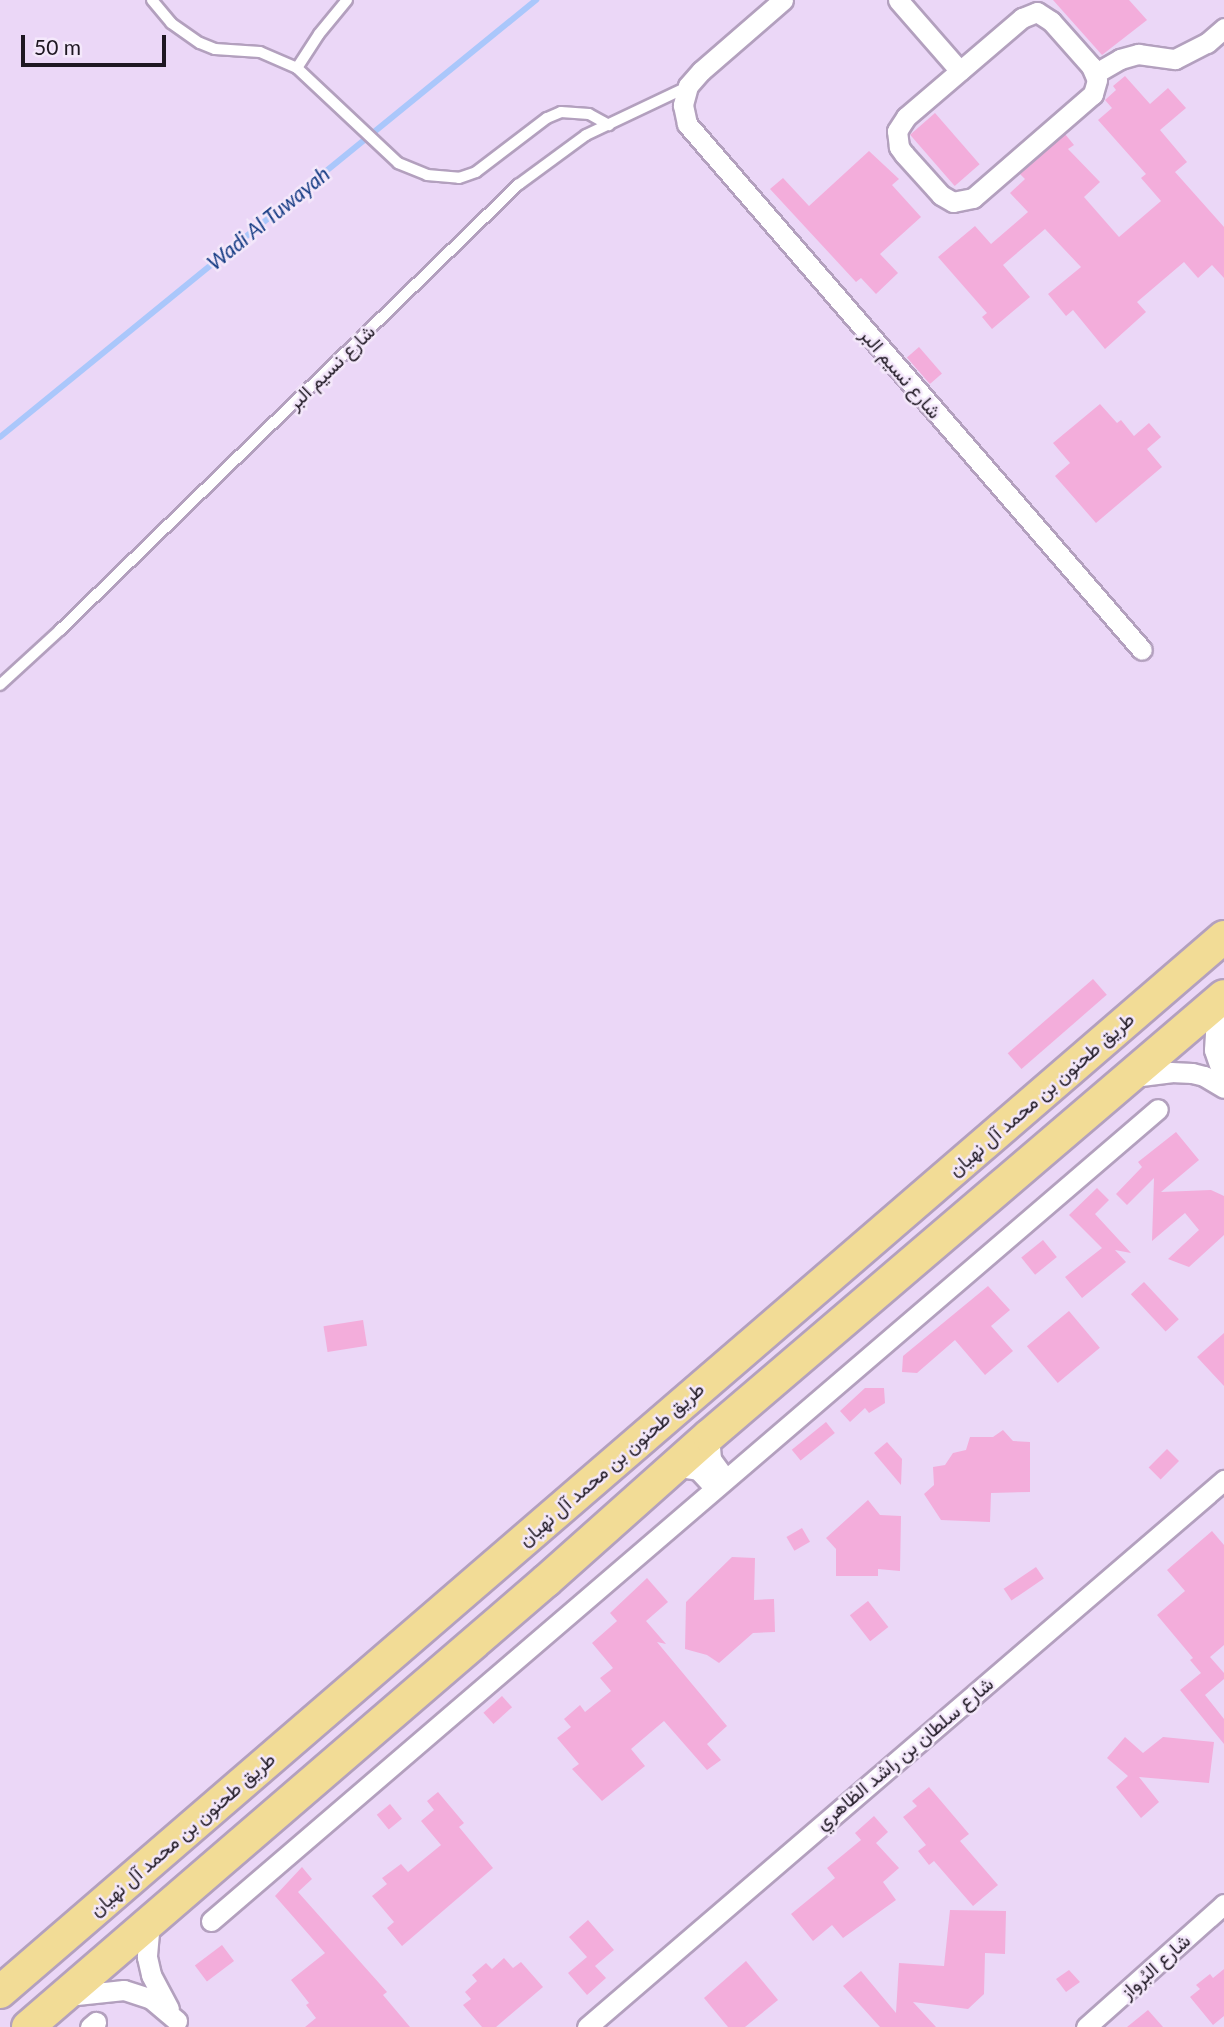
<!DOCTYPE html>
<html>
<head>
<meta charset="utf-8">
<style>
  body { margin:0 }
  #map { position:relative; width:1224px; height:2027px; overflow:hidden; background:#ebd7f7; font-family:Lato,Vazirmatn,sans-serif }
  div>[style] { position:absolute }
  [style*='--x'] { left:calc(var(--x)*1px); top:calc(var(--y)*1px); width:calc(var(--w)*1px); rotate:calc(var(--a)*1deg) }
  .stream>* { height:6px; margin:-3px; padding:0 3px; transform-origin:3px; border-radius:3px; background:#aac7fb }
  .building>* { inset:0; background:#f3addb; transform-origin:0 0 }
  .roads { filter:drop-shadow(2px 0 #b3a0be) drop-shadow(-2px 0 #b3a0be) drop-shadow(0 2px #b3a0be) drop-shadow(0 -2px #b3a0be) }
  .lane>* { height:10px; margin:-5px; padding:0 5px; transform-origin:5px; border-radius:5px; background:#fff }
  .street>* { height:19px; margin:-9.5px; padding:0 9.5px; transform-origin:9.5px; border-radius:9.5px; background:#fff }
  .primary>* { height:32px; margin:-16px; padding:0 16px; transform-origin:16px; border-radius:16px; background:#f2dc96 }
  span { translate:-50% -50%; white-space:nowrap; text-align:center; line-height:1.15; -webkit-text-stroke:5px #f4e8fb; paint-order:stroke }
  .street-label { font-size:19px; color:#1e1722 }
  .water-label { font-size:21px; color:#163c84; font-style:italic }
  .scale { position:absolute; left:21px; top:35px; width:145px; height:32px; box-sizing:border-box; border:4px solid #1e1722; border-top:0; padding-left:9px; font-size:21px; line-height:24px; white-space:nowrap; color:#1e1722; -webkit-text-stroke:5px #f4e8fb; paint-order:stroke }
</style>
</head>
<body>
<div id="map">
  <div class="stream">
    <div style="--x:0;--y:437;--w:692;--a:-39.19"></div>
  </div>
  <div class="building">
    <div style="clip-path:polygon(1053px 0,1129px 0,1147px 20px,1102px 55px)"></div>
    <div style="clip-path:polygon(1125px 76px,1150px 104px,1168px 88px,1186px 108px,1160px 130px,1187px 162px,1175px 172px,1224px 227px,1224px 278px,1212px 265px,1198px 278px,1184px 262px,1137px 302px,1146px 312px,1105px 349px,1073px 310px,1066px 316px,1048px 294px,1081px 267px,1045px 229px,1003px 265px,1030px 297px,992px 329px,982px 317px,987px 313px,938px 257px,975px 226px,991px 244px,1028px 212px,1010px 193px,1025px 179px,1020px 174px,1065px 134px,1074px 145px,1068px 149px,1100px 182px,1084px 197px,1119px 237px,1161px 201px,1141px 178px,1146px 174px,1098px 120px,1112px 108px,1105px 100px,1116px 90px,1113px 86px)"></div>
    <div style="left:935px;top:113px;width:68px;height:33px;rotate:49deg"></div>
    <div style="clip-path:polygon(869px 151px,899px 179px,892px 185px,921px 217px,880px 254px,898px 273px,876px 294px,861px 278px,856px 282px,770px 189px,783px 178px,809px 206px)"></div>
    <div style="left:919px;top:347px;width:35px;height:16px;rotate:49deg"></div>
    <div style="clip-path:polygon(1100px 404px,1117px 423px,1121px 420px,1134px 436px,1149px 423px,1161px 437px,1147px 449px,1162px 467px,1096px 523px,1055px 476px,1070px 463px,1053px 443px)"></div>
    <div style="left:1093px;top:979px;width:21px;height:113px;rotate:49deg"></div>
    <div style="clip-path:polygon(1176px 1132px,1199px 1160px,1161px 1192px,1211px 1190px,1224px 1196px,1224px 1235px,1189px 1267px,1168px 1259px,1199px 1230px,1185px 1213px,1152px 1241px,1154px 1178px,1127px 1205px,1116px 1194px,1142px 1167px,1138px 1162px)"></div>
    <div style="clip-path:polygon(1097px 1188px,1109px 1200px,1095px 1214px,1131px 1253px,1115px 1250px,1126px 1262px,1082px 1298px,1065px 1277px,1102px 1248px,1069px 1215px)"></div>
    <div style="left:1043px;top:1240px;width:22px;height:28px;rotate:51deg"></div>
    <div style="left:1144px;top:1282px;width:51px;height:18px;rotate:47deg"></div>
    <div style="clip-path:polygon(988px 1286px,1010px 1310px,991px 1326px,1013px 1351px,985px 1375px,955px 1340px,917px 1373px,902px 1372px,903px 1356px)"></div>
    <div style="left:1069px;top:1311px;width:48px;height:55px;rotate:50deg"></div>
    <div style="left:363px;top:1320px;width:26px;height:40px;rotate:81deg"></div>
    <div style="clip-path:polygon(1224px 1333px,1224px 1386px,1197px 1357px)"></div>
    <div style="clip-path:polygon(865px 1388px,884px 1388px,885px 1403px,869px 1413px,865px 1408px,850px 1422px,840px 1411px)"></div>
    <div style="left:826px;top:1422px;width:14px;height:44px;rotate:51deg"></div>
    <div style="clip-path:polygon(1003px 1430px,1013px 1441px,1030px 1442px,1030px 1492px,991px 1493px,990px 1522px,941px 1520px,924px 1494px,934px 1485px,933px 1467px,945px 1465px,953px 1453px,966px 1450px,970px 1437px,993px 1437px)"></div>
    <div style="clip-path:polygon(887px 1442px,902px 1459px,901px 1485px,874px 1453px)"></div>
    <div style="left:1167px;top:1449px;width:17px;height:26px;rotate:45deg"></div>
    <div style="clip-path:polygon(868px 1500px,880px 1515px,901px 1516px,900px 1571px,878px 1569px,878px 1576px,836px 1576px,836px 1549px,826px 1538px)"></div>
    <div style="left:802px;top:1528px;width:16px;height:18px;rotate:60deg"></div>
    <div style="clip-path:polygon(1212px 1531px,1224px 1545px,1224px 1645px,1210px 1657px,1224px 1673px,1224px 1679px,1205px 1695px,1224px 1719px,1224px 1744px,1180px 1690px,1201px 1673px,1190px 1660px,1193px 1658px,1157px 1615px,1185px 1591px,1167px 1570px)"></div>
    <div style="clip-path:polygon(732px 1557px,755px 1558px,754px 1600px,774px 1599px,775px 1632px,753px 1633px,719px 1663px,707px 1655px,685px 1649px,686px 1602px)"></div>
    <div style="left:1036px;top:1567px;width:14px;height:39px;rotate:56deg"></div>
    <div style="clip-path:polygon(647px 1578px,668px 1602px,646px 1621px,666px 1644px,657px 1642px,727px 1726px,707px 1744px,721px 1760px,707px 1770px,664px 1721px,631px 1749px,645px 1766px,602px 1801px,572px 1769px,579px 1764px,557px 1738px,571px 1727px,564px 1719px,580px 1705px,585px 1712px,611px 1691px,600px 1678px,613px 1668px,592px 1643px,617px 1621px,610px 1613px)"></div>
    <div style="left:868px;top:1601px;width:33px;height:23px;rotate:52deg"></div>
    <div style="left:502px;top:1696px;width:15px;height:25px;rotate:48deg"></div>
    <div style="clip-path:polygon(1125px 1737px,1143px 1753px,1163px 1737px,1214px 1742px,1209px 1783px,1139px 1777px,1159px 1802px,1141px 1818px,1116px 1787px,1128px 1776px,1107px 1758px)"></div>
    <div style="clip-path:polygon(929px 1787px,969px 1834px,960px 1841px,998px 1885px,973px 1906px,934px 1861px,929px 1865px,918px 1851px,926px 1845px,903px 1817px,917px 1806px,912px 1801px)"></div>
    <div style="clip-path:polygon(438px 1792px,464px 1823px,459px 1827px,493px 1868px,402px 1946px,387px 1928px,394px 1922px,372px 1896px,387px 1884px,382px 1878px,401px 1864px,408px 1872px,441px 1845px,421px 1821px,434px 1810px,427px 1801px)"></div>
    <div style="left:390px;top:1804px;width:19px;height:17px;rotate:51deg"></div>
    <div style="clip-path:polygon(874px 1816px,888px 1832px,876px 1843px,899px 1868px,883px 1882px,896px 1900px,843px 1938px,832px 1925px,813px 1941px,791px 1914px,835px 1878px,827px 1868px,861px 1840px,855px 1833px)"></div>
    <div style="clip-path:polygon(302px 1867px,312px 1879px,298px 1892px,387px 1992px,383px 1995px,410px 2027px,305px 2027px,316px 2018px,306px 2005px,309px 2003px,291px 1980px,325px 1953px,275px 1896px)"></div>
    <div style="clip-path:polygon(950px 1910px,1006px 1911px,1005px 1954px,985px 1953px,984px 1994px,968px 2009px,913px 2002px,936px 2027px,880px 2027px,843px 1986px,861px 1971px,896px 2013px,899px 1963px,944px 1966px)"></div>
    <div style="clip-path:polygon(588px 1920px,614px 1950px,595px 1966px,606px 1978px,587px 1995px,568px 1973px,587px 1957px,569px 1937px)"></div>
    <div style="left:222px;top:1945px;width:20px;height:34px;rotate:53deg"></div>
    <div style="clip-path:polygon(504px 1958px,513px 1968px,521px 1962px,543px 1987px,496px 2027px,482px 2027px,463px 2005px,471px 1999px,465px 1992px,477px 1981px,472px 1975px,486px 1963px,492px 1969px)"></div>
    <div style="clip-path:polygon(746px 1961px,778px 2000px,745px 2027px,728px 2027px,704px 1998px)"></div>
    <div style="clip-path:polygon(1224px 1969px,1224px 2016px,1213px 2025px,1190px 1997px,1200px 1989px,1196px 1985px,1210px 1974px,1213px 1978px)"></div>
    <div style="clip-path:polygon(1069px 1970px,1080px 1982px,1066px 1992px,1056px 1979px)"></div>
    <div style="clip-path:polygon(1148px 2010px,1163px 2027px,1127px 2027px)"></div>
  </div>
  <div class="roads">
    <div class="lane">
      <div style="--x:152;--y:0;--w:30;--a:50"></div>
      <div style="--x:171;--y:23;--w:35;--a:35"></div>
      <div style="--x:200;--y:43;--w:16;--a:22"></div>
      <div style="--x:215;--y:49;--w:45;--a:3.8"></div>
      <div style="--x:260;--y:52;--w:40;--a:23.4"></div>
      <div style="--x:297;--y:68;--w:139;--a:43.2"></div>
      <div style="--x:398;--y:163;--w:31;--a:22"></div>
      <div style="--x:427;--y:175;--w:32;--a:5"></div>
      <div style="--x:459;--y:178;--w:18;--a:-19"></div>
      <div style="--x:476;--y:172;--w:89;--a:-37.3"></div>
      <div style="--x:547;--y:118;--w:15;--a:-23"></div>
      <div style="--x:561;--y:112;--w:28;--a:4"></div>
      <div style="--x:589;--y:114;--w:23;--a:29"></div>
      <div style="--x:297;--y:68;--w:40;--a:-57.1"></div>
      <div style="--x:319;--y:34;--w:44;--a:-50.5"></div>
      <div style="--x:0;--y:685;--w:81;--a:-42.5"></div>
      <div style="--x:60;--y:630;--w:639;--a:-44.18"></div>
      <div style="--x:518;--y:185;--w:84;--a:-36.3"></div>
      <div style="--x:586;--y:135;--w:112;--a:-25.4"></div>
    </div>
    <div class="street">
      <div style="--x:783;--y:0;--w:108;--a:139.1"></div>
      <div style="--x:701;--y:71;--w:20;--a:131"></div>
      <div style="--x:688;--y:86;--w:20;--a:105"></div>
      <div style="--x:683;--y:105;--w:19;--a:78"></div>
      <div style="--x:687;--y:124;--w:695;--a:49.14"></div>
      <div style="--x:898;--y:0;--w:94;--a:48.9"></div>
      <div style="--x:1037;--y:12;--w:17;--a:33"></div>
      <div style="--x:1051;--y:21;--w:60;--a:48.4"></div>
      <div style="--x:1091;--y:66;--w:15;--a:67"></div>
      <div style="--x:1097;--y:80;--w:15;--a:106"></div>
      <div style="--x:1093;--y:94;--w:159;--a:139.1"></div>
      <div style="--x:973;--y:198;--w:20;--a:169"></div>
      <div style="--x:953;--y:202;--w:14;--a:-150"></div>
      <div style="--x:941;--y:195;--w:55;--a:-132.1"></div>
      <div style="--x:904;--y:154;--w:9;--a:-126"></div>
      <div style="--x:899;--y:147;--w:16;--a:-97"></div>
      <div style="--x:897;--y:131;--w:17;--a:-57"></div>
      <div style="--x:906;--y:117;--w:153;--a:-40.5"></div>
      <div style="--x:1022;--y:18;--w:16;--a:-22"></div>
      <div style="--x:1096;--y:73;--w:28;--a:-30"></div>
      <div style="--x:1120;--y:59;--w:19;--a:-16"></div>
      <div style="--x:1138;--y:54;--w:37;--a:8"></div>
      <div style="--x:1175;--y:59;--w:36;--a:-27"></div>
      <div style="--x:1207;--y:43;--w:23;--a:-41"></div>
      <div style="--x:1217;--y:1002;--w:48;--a:93.6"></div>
      <div style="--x:1214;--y:1050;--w:31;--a:71"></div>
      <div style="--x:1133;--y:1077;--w:38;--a:-7"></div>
      <div style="--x:1171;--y:1072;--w:21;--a:3"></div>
      <div style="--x:1192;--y:1073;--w:12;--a:14"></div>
      <div style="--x:1204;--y:1076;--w:23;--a:31"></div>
      <div style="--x:709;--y:1436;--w:23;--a:85"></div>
      <div style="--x:711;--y:1459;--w:24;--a:54"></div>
      <div style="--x:674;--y:1466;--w:24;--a:9"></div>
      <div style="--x:698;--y:1470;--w:23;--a:47"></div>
      <div style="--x:150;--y:1921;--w:36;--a:95"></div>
      <div style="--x:147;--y:1957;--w:18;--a:77"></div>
      <div style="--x:151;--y:1975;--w:38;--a:62"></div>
      <div style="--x:211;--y:1921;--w:1247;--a:-40.61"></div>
      <div style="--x:67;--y:1996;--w:57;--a:-6"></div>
      <div style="--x:124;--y:1990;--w:28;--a:18"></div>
      <div style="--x:151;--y:1999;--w:34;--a:40"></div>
      <div style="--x:90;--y:2027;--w:8;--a:-40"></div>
      <div style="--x:587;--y:2027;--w:840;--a:-40.65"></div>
      <div style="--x:1086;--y:2027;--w:185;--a:-41.7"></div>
    </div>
    <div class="primary">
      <div style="--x:0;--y:1992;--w:1616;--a:-40.76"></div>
      <div style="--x:28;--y:2027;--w:684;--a:-40.73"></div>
      <div style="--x:546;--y:1581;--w:218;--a:-41.7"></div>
      <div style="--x:709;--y:1436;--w:677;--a:-40.51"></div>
    </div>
  </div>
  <div class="street-label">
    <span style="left:331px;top:367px;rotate:-44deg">شارع نسيم البر</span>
    <span style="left:901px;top:373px;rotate:49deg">شارع نسيم البر</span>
    <span style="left:1041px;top:1094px;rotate:-41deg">طريق طحنون بن محمد آل نهيان</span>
    <span style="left:611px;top:1464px;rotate:-41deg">طريق طحنون بن محمد آل نهيان</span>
    <span style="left:904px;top:1753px;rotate:-40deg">شارع سلطان بن راشد الظاهري</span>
    <span style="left:182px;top:1834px;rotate:-41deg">طريق طحنون بن محمد آل نهيان</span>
    <span style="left:1155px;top:1966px;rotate:-42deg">شارع البُرواز</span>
  </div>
  <div class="water-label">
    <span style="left:268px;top:218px;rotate:-39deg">Wadi Al Tuwayah</span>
  </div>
  <div class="scale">50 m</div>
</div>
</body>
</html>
